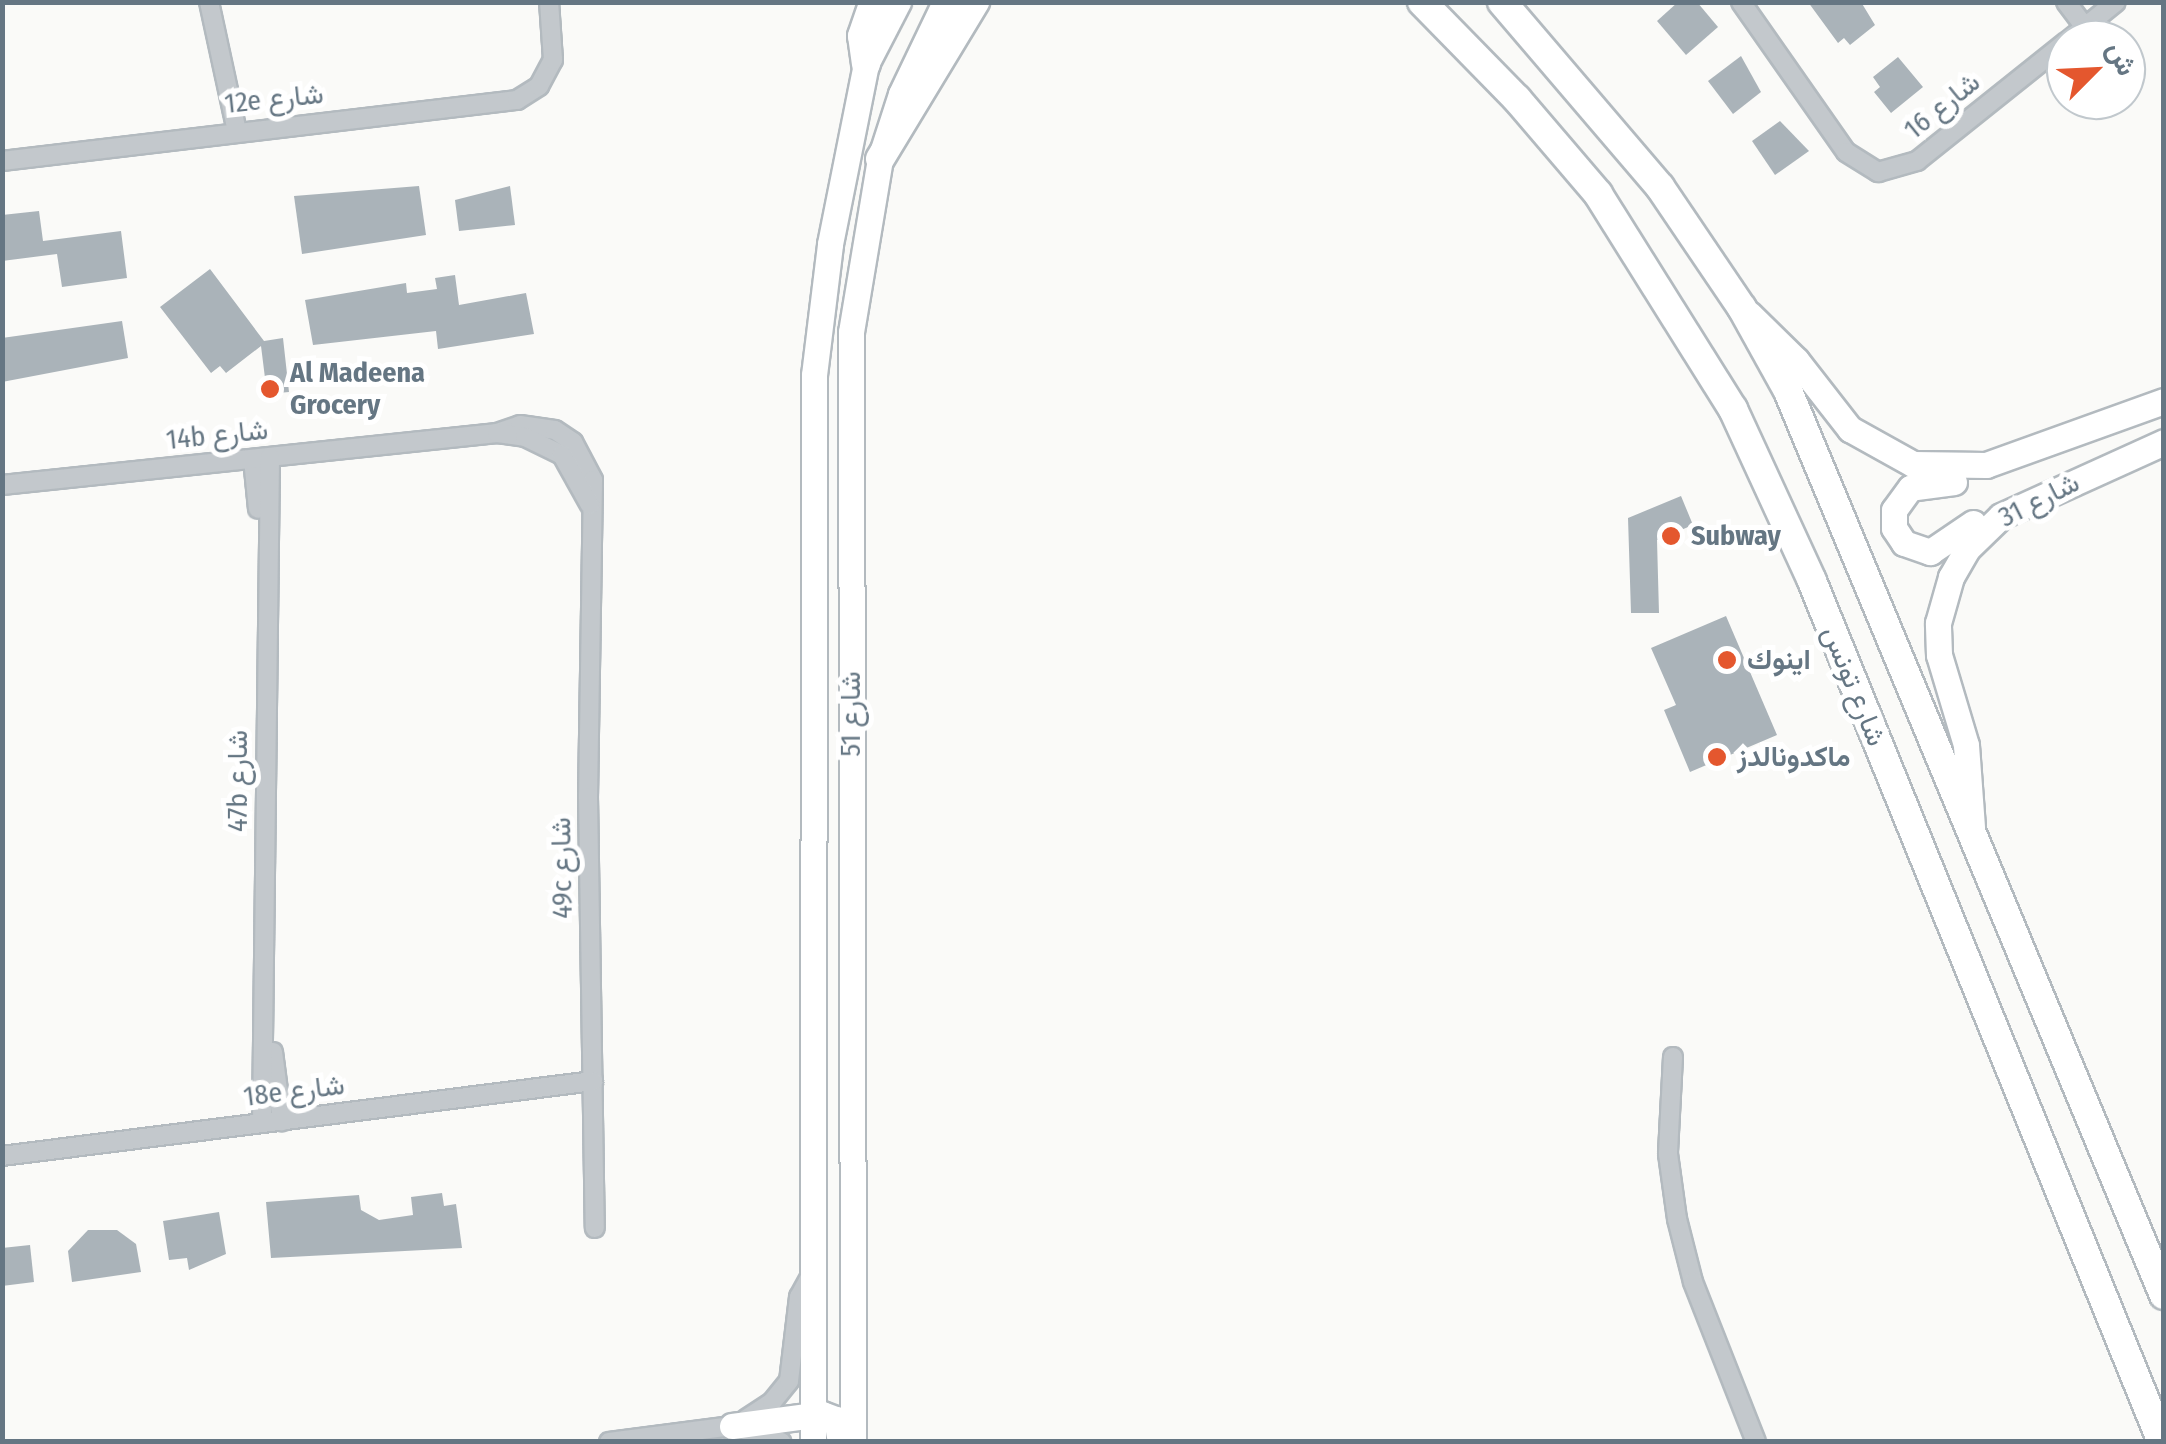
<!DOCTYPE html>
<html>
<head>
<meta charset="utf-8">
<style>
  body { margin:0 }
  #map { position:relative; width:2166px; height:1444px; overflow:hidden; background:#fafaf8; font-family:"Fira Sans Condensed",Vazirmatn,sans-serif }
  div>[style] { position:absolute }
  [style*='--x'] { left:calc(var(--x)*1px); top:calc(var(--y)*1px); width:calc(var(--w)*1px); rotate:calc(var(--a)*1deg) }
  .building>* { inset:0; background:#aab3b9 }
  .roads { filter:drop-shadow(2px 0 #b3babf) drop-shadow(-2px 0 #b3babf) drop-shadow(0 2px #b3babf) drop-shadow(0 -2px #b3babf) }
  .street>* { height:18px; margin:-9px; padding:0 9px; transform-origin:9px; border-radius:9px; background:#c3c8cc }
  .secondary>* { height:25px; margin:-12.5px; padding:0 12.5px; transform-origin:12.5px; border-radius:12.5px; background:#fff }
  .primary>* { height:28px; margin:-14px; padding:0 14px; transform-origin:14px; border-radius:14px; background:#fff }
  .dots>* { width:28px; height:28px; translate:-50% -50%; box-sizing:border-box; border:5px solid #fff; border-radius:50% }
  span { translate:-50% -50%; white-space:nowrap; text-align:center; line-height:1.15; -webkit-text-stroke:10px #fff; paint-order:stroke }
  .street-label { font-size:28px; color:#657683 }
  .poi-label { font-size:28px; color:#657683; font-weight:700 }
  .left { translate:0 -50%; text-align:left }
  .frame { position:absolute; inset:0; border:5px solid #657683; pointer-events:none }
  .north { position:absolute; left:2046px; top:20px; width:100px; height:100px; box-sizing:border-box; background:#fff; border:2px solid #c1c8cd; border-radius:50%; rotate:66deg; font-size:28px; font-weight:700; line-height:40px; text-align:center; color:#657683 }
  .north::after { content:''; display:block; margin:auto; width:35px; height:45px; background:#e4572e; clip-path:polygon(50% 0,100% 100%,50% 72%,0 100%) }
</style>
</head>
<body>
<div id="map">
  <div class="building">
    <div style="clip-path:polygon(1678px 2px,1697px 2px,1718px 27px,1686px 55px,1657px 21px)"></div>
    <div style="clip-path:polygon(1808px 2px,1861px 2px,1875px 25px,1850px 45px,1844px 38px,1838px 43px)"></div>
    <div style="clip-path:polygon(1741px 56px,1761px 92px,1733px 114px,1708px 81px)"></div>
    <div style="clip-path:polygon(1898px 57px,1923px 87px,1891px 113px,1874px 92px,1880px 87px,1873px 77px)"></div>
    <div style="clip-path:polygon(1780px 121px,1809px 151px,1775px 175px,1752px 141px)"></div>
    <div style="clip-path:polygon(419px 186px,426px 235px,302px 254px,294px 196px)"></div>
    <div style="clip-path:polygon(510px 186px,515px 225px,459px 231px,455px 200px)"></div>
    <div style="clip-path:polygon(39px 211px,43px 241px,121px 231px,127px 278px,62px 287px,57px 254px,2px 261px,2px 215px)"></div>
    <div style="clip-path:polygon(210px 269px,264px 341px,283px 338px,289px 392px,267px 394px,261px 346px,226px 373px,220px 366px,211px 373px,160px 307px)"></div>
    <div style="clip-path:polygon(455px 275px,459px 305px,526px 293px,534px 334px,438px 349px,436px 331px,313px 345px,305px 300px,406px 283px,407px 293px,437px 289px,435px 278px)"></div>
    <div style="clip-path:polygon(122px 321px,128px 358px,2px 382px,2px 338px)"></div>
    <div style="clip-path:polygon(1681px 496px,1693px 525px,1657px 540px,1659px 613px,1631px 613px,1628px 518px)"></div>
    <div style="clip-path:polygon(1726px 616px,1777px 735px,1690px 772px,1664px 710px,1676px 705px,1651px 648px)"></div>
    <div style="clip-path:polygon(442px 1193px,444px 1206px,456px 1204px,462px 1248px,271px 1258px,266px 1202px,359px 1195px,361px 1210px,379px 1220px,413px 1215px,411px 1197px)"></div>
    <div style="clip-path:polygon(219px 1212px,226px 1254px,189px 1270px,187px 1258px,169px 1260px,163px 1221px)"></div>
    <div style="clip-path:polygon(88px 1230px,117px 1230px,136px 1244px,141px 1272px,72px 1282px,68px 1251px)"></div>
    <div style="clip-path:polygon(30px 1245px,34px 1282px,2px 1286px,2px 1248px)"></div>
  </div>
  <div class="roads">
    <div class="street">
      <div style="--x:209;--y:2;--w:132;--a:77.8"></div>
      <div style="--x:1741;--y:2;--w:183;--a:55"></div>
      <div style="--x:1846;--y:152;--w:38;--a:32"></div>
      <div style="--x:1878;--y:172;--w:41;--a:-15.8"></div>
      <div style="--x:1917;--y:161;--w:191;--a:-38.6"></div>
      <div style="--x:2066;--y:2;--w:31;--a:53"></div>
      <div style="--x:2069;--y:40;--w:60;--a:-39"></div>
      <div style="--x:2;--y:161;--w:519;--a:-6.76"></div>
      <div style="--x:517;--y:100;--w:26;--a:-32"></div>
      <div style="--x:539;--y:86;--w:30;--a:-62"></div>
      <div style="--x:553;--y:60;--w:58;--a:-93.9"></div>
      <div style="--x:497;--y:433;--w:24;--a:-19"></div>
      <div style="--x:520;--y:425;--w:35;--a:8"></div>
      <div style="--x:555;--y:430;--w:22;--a:34"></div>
      <div style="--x:573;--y:442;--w:43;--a:62.2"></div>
      <div style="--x:593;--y:480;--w:317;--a:90.9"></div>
      <div style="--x:588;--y:797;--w:431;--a:89.1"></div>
      <div style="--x:253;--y:459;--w:50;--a:84.3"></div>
      <div style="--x:2;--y:485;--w:498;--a:-6"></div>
      <div style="--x:497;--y:433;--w:28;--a:8"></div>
      <div style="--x:525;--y:437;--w:41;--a:25.9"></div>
      <div style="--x:562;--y:455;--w:57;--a:60.8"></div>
      <div style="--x:273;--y:1052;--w:70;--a:82.6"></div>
      <div style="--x:1673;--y:1057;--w:97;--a:93"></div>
      <div style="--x:1668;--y:1154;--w:66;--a:82.1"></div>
      <div style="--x:1677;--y:1219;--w:65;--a:75.7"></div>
      <div style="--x:1693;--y:1282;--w:172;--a:68.5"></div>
      <div style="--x:262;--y:1123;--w:666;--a:-89.31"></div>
      <div style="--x:2;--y:1156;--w:596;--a:-7.23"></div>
      <div style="--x:746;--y:1419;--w:31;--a:-33"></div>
      <div style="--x:772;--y:1402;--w:27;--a:-51"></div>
      <div style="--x:789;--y:1381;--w:85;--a:-83.2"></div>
      <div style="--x:799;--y:1297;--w:25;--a:-61"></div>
      <div style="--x:609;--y:1442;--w:124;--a:-7.4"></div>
      <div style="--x:732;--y:1426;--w:52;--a:18.1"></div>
    </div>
    <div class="secondary">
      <div style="--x:1749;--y:314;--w:66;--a:44.4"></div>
      <div style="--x:1796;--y:360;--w:88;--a:52"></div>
      <div style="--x:1850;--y:429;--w:72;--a:29.1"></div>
      <div style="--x:1913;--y:464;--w:73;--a:0.8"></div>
      <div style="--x:1986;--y:465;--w:189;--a:-19.8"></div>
      <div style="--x:1954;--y:482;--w:44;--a:172.2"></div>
      <div style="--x:1910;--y:488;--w:27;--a:126"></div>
      <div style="--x:1894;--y:510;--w:18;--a:90"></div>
      <div style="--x:1894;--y:528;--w:18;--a:56"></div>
      <div style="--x:1904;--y:543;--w:28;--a:19"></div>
      <div style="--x:1930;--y:552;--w:52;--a:-34"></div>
      <div style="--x:1972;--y:827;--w:82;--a:-94.2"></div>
      <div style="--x:1966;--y:745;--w:94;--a:-106.7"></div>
      <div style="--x:1939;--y:655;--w:32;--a:-92"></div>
      <div style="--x:1938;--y:623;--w:48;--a:-74.2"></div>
      <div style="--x:1951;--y:577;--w:32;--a:-60"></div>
      <div style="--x:1967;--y:549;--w:47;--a:-44.1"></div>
      <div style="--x:2001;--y:516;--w:179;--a:-24.4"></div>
      <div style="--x:732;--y:1426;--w:91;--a:-7.6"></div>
      <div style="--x:822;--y:1414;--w:15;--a:20"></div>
      <div style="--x:836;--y:1419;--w:23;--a:80"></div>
      <div style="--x:813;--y:1442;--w:1067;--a:-89.95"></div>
      <div style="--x:814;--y:375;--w:132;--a:-83"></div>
      <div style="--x:830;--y:244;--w:184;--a:-78.7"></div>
      <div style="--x:866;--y:64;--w:70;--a:-62.7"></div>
      <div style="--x:853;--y:1442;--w:1110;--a:-90.1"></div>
      <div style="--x:851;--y:332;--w:175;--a:-80.5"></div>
      <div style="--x:880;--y:159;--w:68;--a:-72.1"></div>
      <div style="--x:901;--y:94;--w:102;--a:-64.4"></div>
    </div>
    <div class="primary">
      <div style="--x:1422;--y:2;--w:136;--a:45.6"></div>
      <div style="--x:1517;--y:99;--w:125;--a:49.5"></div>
      <div style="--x:1598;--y:194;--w:254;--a:57.9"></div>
      <div style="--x:1733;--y:409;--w:189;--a:65.3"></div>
      <div style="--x:1812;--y:581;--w:929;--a:67.88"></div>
      <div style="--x:1502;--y:2;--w:243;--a:49.5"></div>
      <div style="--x:1660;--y:187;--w:146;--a:55.9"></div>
      <div style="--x:1742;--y:308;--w:95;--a:61"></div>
      <div style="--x:1788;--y:391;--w:979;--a:67.42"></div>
      <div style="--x:866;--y:64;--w:28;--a:-98"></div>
      <div style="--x:862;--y:36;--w:36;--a:-71"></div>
      <div style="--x:880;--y:159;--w:184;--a:-58.8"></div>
    </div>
  </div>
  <div class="dots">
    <div style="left:270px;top:389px;background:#e4572e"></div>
    <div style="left:1671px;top:536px;background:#e4572e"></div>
    <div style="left:1727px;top:660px;background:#e4572e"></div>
    <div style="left:1717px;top:757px;background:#e4572e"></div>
  </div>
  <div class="street-label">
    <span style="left:274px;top:99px;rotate:-6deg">12e شارع</span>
    <span style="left:1942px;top:106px;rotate:-39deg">شارع 16</span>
    <span style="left:217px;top:435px;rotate:-6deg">14b شارع</span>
    <span style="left:2039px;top:500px;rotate:-27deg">شارع 31</span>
    <span style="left:1854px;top:686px;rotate:68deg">شارع تونس</span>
    <span style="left:851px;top:714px;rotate:-90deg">شارع 51</span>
    <span style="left:238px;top:781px;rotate:-90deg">47b شارع</span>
    <span style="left:562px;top:868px;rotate:-91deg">49c شارع</span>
    <span style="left:294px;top:1091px;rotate:-7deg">18e شارع</span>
  </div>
  <div class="poi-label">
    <span class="left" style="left:290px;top:389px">Al Madeena<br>Grocery</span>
    <span class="left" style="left:1691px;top:536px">Subway</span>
    <span class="left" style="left:1747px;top:660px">اينوك</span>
    <span class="left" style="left:1737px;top:757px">ماكدونالدز</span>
  </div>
  <div class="frame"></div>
  <div class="north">ش</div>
</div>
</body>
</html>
